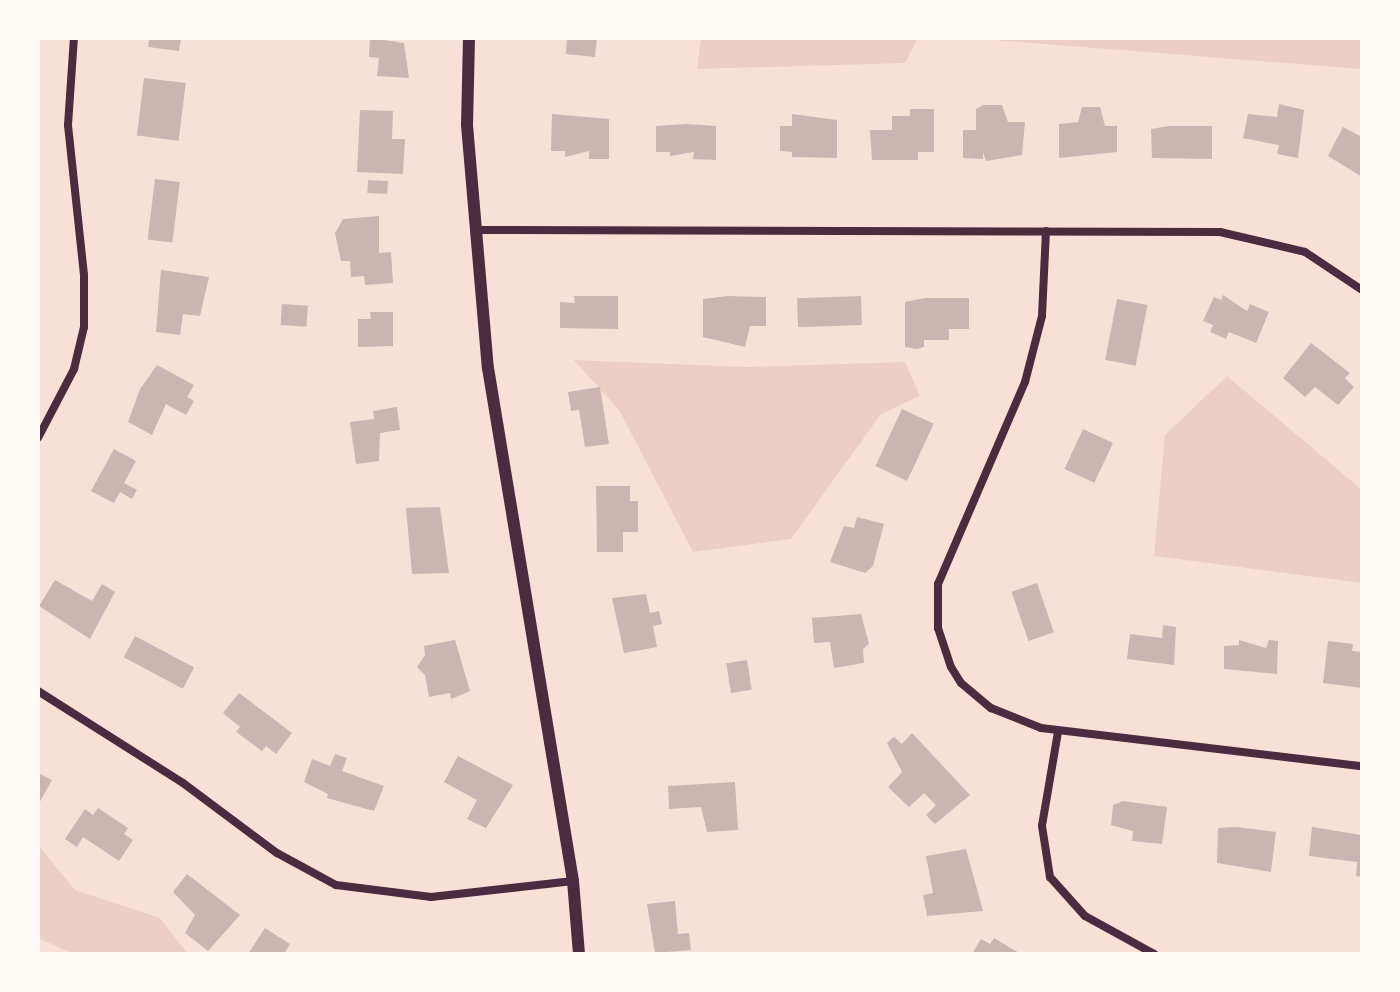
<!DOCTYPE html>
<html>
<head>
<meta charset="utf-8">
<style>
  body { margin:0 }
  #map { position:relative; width:1400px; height:992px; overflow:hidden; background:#f7e1d7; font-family:"Fira Sans",sans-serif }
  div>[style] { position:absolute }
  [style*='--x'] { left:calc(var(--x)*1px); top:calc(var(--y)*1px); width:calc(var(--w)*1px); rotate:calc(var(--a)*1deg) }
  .green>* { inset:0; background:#ebcfc5 }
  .building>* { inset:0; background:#ccb4b1; transform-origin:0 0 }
  .minor>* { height:8px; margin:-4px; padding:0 4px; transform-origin:4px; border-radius:4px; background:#4a2c40 }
  .secondary>* { height:12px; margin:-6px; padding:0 6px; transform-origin:6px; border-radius:6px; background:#4a2c40 }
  span { translate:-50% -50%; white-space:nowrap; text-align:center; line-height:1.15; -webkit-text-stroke:8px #fffaf5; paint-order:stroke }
  .frame { position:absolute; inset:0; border:40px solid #fffaf5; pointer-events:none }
</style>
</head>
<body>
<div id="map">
  <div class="green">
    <div style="clip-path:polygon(701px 38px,918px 38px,905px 63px,697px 69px)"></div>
    <div style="clip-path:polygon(967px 38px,1362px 38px,1362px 69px)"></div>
    <div style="clip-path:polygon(574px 360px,745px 367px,905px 362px,920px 396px,881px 414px,791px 539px,693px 552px,619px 410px)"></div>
    <div style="clip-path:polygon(1227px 376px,1362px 490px,1362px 583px,1154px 556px,1165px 435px)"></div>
    <div style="clip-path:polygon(38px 845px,75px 890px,160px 918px,188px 954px,74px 954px,38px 938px)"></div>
  </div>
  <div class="building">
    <div style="clip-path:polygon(149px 38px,181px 38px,179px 51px,148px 47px)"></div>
    <div style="clip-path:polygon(370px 38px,404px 43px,409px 78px,377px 76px,379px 58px,369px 57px)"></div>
    <div style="clip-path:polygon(567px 38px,597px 38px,595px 57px,566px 54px)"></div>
    <div style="left:144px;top:78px;width:42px;height:58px;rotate:7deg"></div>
    <div style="clip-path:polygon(1279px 104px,1304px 110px,1298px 158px,1277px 154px,1279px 145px,1243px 138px,1248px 114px,1277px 117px)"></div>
    <div style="clip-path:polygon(983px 105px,1002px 105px,1008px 122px,1025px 122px,1022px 155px,986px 161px,983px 152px,983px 159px,963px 158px,963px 130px,976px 130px,976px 109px)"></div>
    <div style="clip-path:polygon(1082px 107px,1100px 107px,1105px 126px,1117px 126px,1117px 152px,1059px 158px,1059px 124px,1078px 122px)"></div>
    <div style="clip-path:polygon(910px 109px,934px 109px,934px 152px,918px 152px,918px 160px,872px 160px,870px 130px,892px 130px,892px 116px,910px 116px)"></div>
    <div style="clip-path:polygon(360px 110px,393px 111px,392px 139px,405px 139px,403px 174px,357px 172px)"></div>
    <div style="clip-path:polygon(552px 114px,609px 119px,609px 159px,589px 159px,589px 151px,565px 157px,565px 151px,551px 151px)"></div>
    <div style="clip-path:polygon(792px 114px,837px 120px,837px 158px,792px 157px,792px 152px,780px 151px,780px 126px,792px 126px)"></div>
    <div style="clip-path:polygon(686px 124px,716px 126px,716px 160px,693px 159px,694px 152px,670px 156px,670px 152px,656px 152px,656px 126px)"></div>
    <div style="clip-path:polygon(1169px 126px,1212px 126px,1212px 159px,1152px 158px,1151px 129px)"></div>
    <div style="clip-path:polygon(1343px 127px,1362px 137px,1362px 177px,1328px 156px)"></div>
    <div style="left:155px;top:179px;width:25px;height:61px;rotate:7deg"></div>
    <div style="left:368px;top:180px;width:20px;height:13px;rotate:3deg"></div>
    <div style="clip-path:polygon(379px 216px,379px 253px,391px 252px,393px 283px,365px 285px,364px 276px,351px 277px,350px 261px,341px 261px,335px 233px,343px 219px)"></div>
    <div style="clip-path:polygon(161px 270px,209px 277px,200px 316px,183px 314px,180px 335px,156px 332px)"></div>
    <div style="clip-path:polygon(1223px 295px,1247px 311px,1250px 304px,1269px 312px,1256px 343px,1229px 332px,1226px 339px,1210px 332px,1213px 325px,1203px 321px,1214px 297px,1221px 300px)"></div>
    <div style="clip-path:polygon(574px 296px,618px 296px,618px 329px,560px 328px,560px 302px,575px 303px)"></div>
    <div style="clip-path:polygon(728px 296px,766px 297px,766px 326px,750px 326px,745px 347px,703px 337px,703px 299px)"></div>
    <div style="left:861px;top:296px;width:29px;height:64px;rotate:88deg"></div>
    <div style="clip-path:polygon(925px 298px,969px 298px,969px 329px,949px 329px,949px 340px,924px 340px,924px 347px,917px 349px,905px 347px,905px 302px)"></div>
    <div style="left:1117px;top:299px;width:31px;height:62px;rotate:11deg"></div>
    <div style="left:282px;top:304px;width:26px;height:21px;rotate:4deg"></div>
    <div style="clip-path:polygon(370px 312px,393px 312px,393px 346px,358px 347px,358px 319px,371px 319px)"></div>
    <div style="clip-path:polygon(1311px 343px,1350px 373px,1345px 378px,1354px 387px,1338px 405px,1315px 387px,1305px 397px,1283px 378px)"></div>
    <div style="clip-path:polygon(157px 365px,194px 385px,187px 397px,194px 401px,186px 415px,166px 404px,152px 435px,128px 422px,140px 389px)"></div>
    <div style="clip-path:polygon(600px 387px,609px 444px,585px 447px,579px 410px,571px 411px,568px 392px)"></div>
    <div style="clip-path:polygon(397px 407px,400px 430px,380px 433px,379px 461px,356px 464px,350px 422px,374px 419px,373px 411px)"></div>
    <div style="left:902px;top:409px;width:35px;height:63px;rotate:25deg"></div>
    <div style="left:1083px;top:429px;width:33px;height:44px;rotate:25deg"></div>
    <div style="clip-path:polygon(114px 449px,136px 461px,124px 483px,137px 490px,132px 499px,120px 492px,114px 503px,91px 491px)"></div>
    <div style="clip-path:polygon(596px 486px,630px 486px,630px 501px,638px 501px,638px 532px,623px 532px,623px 552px,597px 552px)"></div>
    <div style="clip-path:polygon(440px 507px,449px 573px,412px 574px,406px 508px)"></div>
    <div style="clip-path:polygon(857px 517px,884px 524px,873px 566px,865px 573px,830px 562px,844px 526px,854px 528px)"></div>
    <div style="clip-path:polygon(55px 580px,92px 601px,102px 584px,115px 592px,90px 639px,39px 606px)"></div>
    <div style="left:1037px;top:583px;width:52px;height:27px;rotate:71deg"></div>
    <div style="clip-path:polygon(646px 594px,650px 613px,659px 611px,662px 624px,653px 626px,657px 647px,624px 653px,612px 598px)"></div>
    <div style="clip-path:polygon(861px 614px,869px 644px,863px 649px,864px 663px,834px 668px,830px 642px,814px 643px,812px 618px)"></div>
    <div style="clip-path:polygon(1163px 625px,1176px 627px,1174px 665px,1127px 659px,1130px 634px,1162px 638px)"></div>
    <div style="left:135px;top:636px;width:67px;height:24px;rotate:28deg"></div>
    <div style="clip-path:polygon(455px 640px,470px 691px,451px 699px,450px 693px,429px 697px,425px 675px,417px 667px,425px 655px,424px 646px)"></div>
    <div style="clip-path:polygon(1239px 640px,1266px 648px,1269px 640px,1278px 641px,1277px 674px,1224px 669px,1224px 646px,1239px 645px)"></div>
    <div style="clip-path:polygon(1328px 641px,1353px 644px,1352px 651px,1362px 652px,1362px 688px,1323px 683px)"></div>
    <div style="left:747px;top:660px;width:30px;height:21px;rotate:81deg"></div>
    <div style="clip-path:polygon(239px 693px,292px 733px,276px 754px,266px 746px,262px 751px,236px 732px,240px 727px,223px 713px)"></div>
    <div style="clip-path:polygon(912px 733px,970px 795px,935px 824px,926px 815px,936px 805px,924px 793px,909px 807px,888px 787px,902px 772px,887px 743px,894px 737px,902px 744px)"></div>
    <div style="clip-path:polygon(335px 754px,347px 758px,342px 771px,384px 786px,374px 811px,327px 798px,328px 794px,304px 782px,312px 759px,330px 766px)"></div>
    <div style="clip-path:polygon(458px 756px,513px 785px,486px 828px,467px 819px,477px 800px,444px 782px)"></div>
    <div style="clip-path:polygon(38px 773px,52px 780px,38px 805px)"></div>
    <div style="clip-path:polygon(735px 782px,738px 830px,707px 832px,701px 807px,669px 809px,668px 786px)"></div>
    <div style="clip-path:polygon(1123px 801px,1167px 807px,1162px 844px,1132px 841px,1133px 831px,1111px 825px,1113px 805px)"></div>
    <div style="clip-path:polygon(98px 808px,128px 828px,124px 834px,133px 840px,119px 861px,83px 837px,77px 847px,65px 839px,85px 809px,93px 815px)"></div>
    <div style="clip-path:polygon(1237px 827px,1276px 832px,1271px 872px,1217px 863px,1218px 828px)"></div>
    <div style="clip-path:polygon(1312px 827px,1361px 835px,1362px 877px,1356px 876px,1357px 862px,1309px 856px)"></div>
    <div style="clip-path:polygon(966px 849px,983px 911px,927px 916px,923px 895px,933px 893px,926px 856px)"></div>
    <div style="clip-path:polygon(187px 874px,240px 915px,208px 951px,185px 933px,195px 915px,173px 892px)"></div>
    <div style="clip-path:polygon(675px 901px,678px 934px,689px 933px,691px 950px,655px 953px,647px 904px)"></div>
    <div style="clip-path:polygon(265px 928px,290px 944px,284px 954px,248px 954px)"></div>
    <div style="clip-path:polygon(994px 938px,1021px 954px,972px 954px,981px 939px,990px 944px)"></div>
  </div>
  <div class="minor">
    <div style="--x:474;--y:230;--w:746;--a:0.15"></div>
    <div style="--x:1220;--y:232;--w:87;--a:13.2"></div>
    <div style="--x:1305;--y:252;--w:69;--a:33.7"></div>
    <div style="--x:1046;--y:231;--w:85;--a:92.7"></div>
    <div style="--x:1042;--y:316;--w:68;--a:104.4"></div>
    <div style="--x:1025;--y:382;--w:220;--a:113.3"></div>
    <div style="--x:938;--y:584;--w:44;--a:90"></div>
    <div style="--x:938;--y:628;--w:41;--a:71.6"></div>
    <div style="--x:951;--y:667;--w:19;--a:58"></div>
    <div style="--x:961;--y:683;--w:39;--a:40"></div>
    <div style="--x:991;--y:708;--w:54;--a:21.8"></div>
    <div style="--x:1041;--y:728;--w:323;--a:6.8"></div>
    <div style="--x:38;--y:438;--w:78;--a:-62.4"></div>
    <div style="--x:74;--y:369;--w:43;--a:-76.6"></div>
    <div style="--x:84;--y:327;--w:52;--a:-90"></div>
    <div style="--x:84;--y:275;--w:151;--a:-96.1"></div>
    <div style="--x:68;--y:125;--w:87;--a:-86.1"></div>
    <div style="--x:38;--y:691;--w:172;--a:32.4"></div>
    <div style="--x:183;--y:783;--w:117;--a:36.7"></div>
    <div style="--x:277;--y:853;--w:67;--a:28.5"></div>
    <div style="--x:336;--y:885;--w:96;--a:7.2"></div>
    <div style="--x:431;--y:897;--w:143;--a:-6.4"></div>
    <div style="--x:1058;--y:732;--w:95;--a:99.7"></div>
    <div style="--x:1042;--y:826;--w:52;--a:81.1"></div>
    <div style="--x:1050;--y:877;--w:52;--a:48.1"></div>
    <div style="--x:1085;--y:916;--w:79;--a:28.8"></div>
  </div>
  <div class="secondary">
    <div style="--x:469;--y:38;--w:87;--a:91.3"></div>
    <div style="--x:467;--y:125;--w:244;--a:85.1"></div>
    <div style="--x:488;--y:368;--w:520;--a:80.59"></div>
    <div style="--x:573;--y:881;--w:73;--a:85.3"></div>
  </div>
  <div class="frame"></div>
</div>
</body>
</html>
